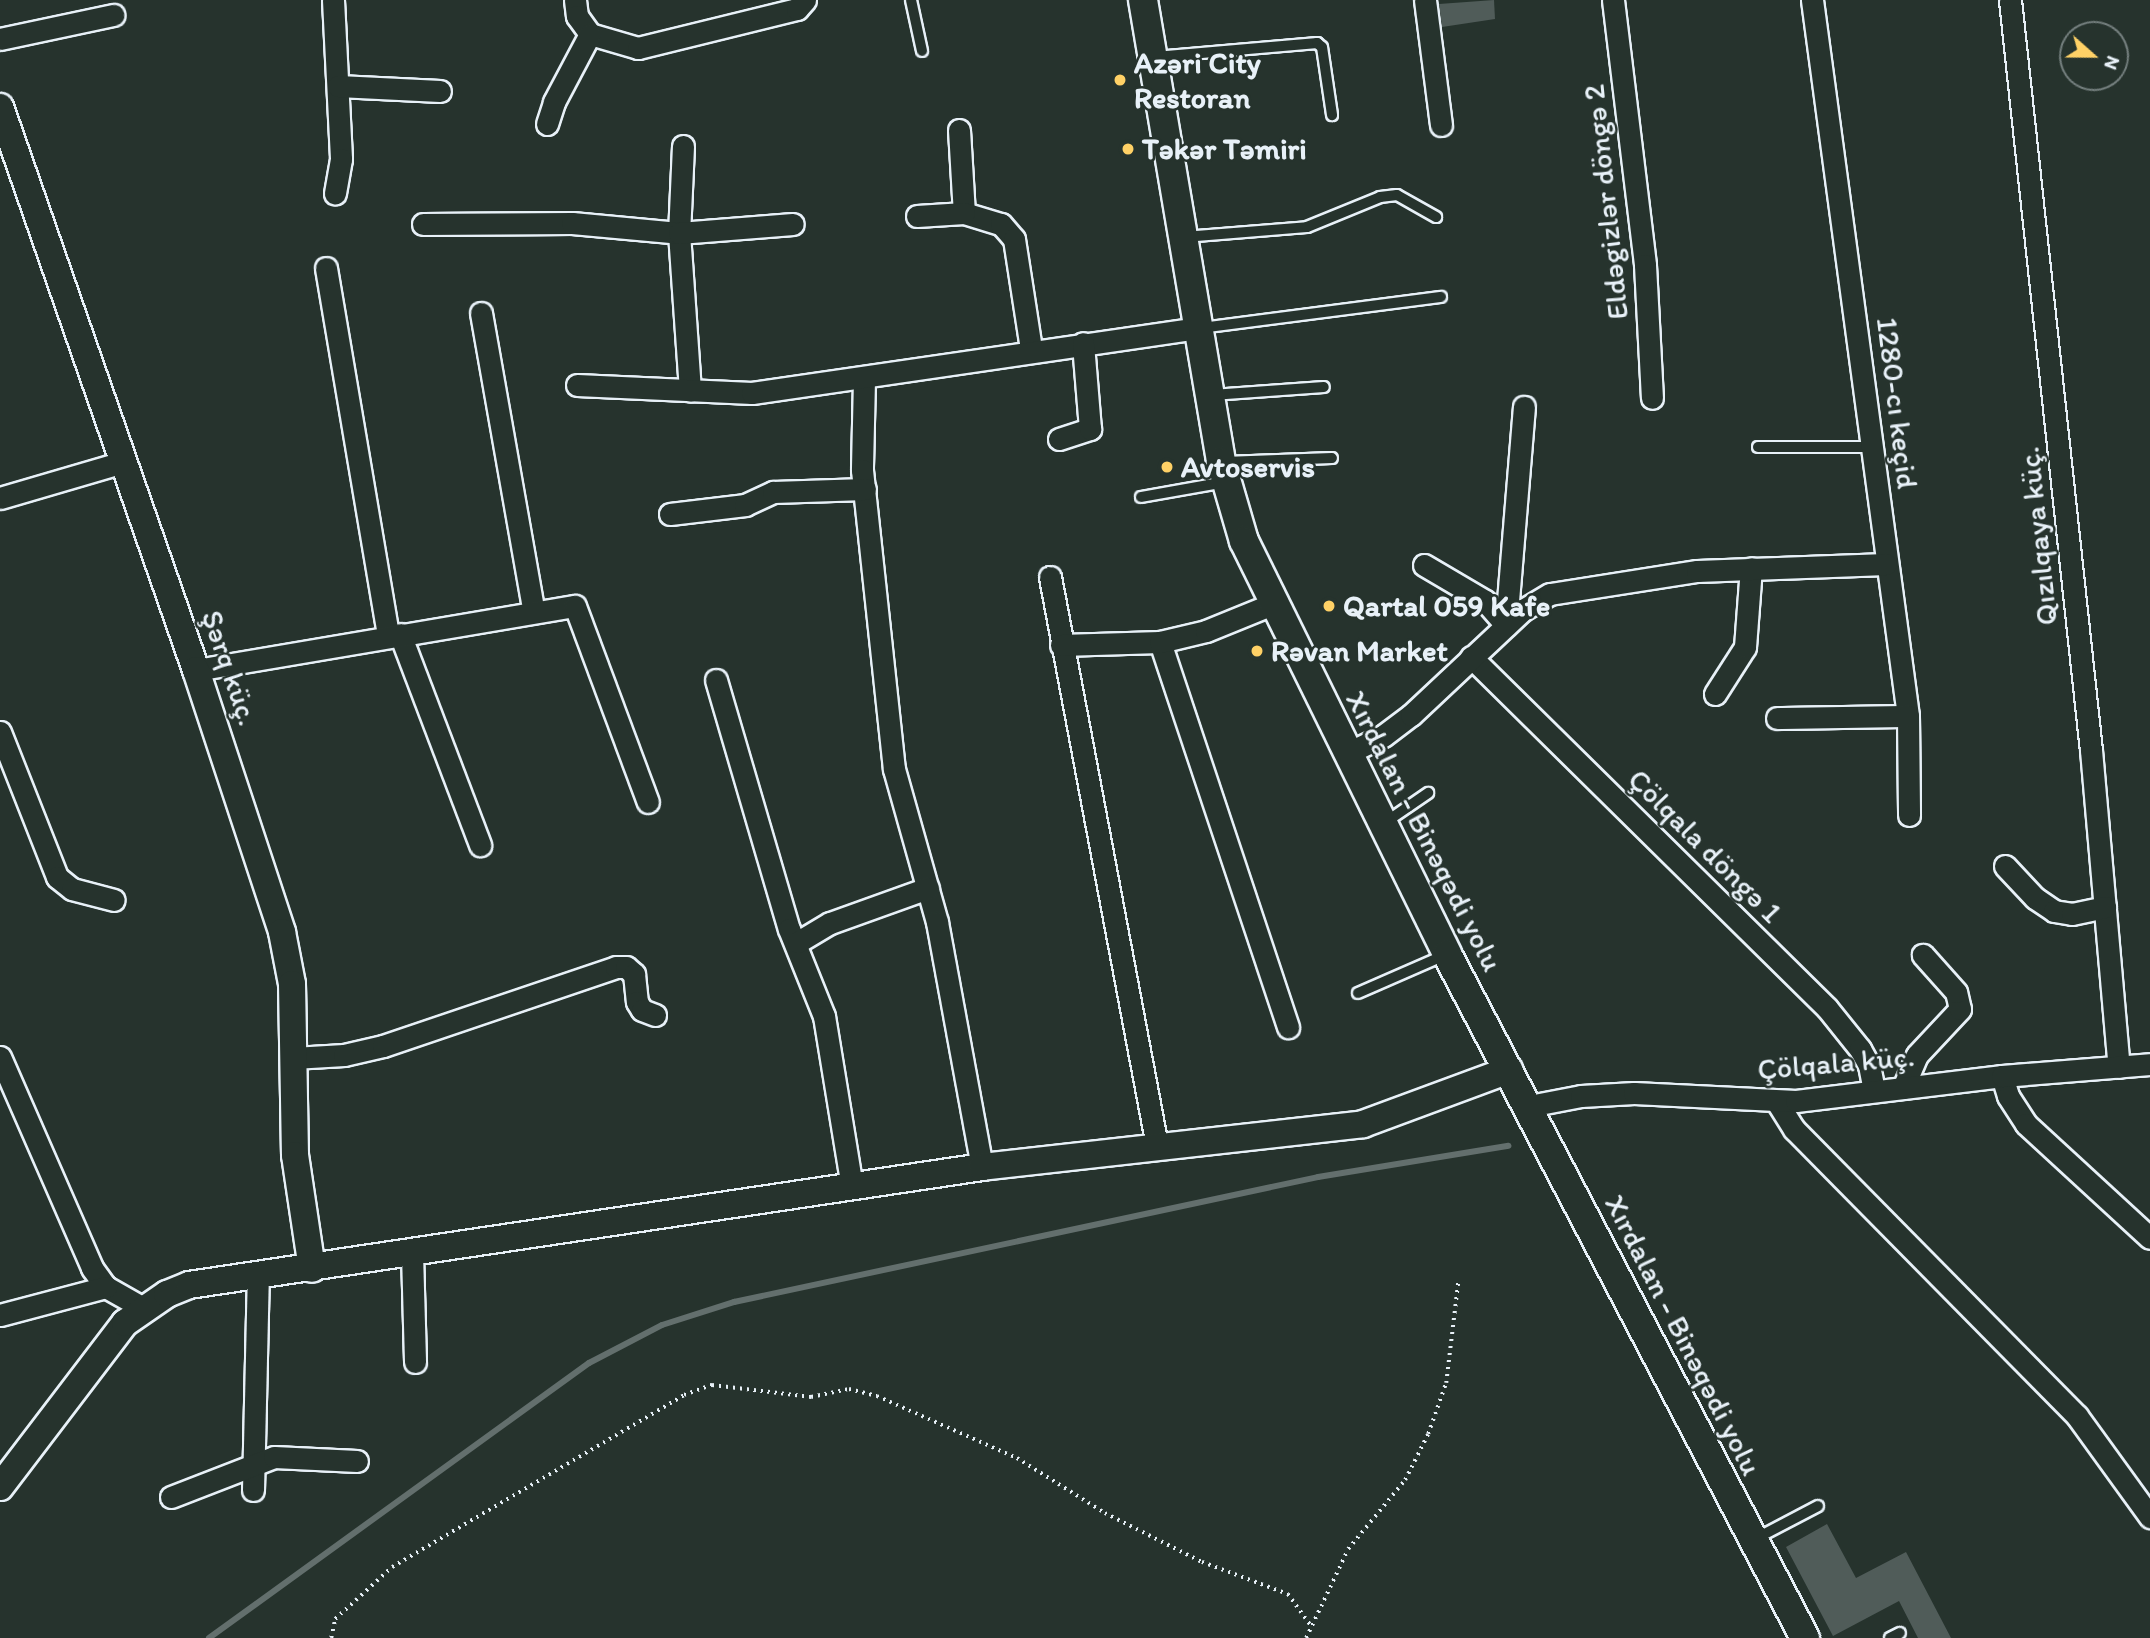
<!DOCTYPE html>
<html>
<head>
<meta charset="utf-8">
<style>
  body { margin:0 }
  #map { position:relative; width:2150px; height:1638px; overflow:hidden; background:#26332d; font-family:Itim,sans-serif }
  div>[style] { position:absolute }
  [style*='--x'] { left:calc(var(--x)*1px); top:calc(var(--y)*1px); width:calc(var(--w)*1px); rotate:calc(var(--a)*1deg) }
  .stream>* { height:6px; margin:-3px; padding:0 3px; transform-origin:3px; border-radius:3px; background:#636f6d }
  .building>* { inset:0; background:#505c59 }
  .path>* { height:3.5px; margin-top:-1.75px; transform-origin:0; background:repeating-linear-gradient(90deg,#e8f1f8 0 2px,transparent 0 7px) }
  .roads { filter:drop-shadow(2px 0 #e8f1f8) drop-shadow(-2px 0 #e8f1f8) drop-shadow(0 2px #e8f1f8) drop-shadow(0 -2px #e8f1f8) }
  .service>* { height:10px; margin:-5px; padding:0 5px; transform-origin:5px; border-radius:5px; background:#26332d }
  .minor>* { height:21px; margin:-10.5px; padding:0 10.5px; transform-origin:10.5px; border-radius:10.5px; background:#26332d }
  .tertiary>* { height:26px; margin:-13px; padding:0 13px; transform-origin:13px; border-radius:13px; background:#26332d }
  .secondary>* { height:28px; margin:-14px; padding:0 14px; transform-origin:14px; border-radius:14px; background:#26332d }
  .dots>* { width:19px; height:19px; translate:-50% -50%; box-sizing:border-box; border:4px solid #26332d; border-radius:50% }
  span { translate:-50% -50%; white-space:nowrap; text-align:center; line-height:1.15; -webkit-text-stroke:5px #26332d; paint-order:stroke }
  .poi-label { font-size:30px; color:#e8f1f8; font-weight:700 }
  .left { translate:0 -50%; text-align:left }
  .street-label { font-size:30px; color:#e8f1f8 }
  .north { position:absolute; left:2059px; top:21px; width:70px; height:70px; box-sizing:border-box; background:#26332d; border:2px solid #747f7e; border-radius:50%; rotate:111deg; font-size:19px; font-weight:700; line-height:28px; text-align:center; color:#e8f1f8 }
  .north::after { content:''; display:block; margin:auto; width:24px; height:32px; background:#ffd166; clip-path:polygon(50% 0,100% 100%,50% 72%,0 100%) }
</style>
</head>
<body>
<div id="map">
  <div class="stream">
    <div style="--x:209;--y:1638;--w:469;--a:-35.9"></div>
    <div style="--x:589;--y:1363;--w:82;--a:-27.5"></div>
    <div style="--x:662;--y:1325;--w:76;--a:-17.7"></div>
    <div style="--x:734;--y:1302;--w:597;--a:-12.08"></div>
    <div style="--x:1318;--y:1177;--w:193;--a:-9.3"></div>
  </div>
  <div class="building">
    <div style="clip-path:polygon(1494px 0,1495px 19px,1442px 27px,1439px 4px)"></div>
    <div style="clip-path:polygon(1827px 1524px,1856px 1578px,1906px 1552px,1951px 1638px,1918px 1638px,1899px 1601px,1833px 1636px,1786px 1547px)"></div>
  </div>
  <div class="path">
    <div style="--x:331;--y:1638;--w:19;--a:-78"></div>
    <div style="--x:335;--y:1619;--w:77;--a:-42.4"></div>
    <div style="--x:392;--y:1567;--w:339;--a:-30.5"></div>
    <div style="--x:684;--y:1395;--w:30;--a:-20"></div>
    <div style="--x:712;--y:1385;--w:100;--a:6.9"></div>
    <div style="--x:811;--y:1397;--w:39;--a:-12"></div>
    <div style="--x:849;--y:1389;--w:29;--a:14"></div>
    <div style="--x:877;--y:1396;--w:153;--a:23.9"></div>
    <div style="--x:1017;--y:1458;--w:104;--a:32"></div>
    <div style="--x:1105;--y:1513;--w:109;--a:26.8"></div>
    <div style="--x:1202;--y:1562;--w:92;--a:20.4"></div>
    <div style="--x:1288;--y:1594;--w:41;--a:54"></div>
    <div style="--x:1306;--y:1638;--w:98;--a:-64.7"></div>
    <div style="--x:1348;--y:1549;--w:89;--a:-50.4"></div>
    <div style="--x:1405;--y:1480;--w:51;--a:-63.4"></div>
    <div style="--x:1428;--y:1434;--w:54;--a:-70.6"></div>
    <div style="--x:1446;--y:1383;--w:101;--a:-83.2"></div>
  </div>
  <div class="roads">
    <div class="service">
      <div style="--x:911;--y:0;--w:52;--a:77.8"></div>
      <div style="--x:1155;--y:57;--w:163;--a:-4.9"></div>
      <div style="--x:1317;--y:43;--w:6;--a:39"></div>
      <div style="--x:1322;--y:47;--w:69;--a:81.6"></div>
      <div style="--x:1184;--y:237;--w:123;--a:-4.6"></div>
      <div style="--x:1307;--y:227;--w:79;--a:-22.3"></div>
      <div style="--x:1380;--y:197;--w:17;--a:-7"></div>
      <div style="--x:1397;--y:195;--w:45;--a:29.4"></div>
      <div style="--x:1201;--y:328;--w:242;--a:-7.4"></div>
      <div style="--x:1212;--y:395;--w:112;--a:-4.1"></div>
      <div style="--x:1758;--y:447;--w:116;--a:0"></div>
      <div style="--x:1224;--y:462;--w:108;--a:-2.1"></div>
      <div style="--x:1141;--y:497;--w:85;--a:-10.1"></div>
      <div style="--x:1383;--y:824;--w:55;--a:-34.6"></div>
      <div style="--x:1358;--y:993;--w:95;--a:-23.6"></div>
      <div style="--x:1755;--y:1539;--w:71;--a:-27.6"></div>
      <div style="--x:1890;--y:1638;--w:11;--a:-27"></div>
    </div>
    <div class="minor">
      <div style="--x:333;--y:0;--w:159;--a:87.1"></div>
      <div style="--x:341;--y:159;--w:35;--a:100"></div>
      <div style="--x:575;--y:0;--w:16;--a:83"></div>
      <div style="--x:577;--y:16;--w:22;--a:54"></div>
      <div style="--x:590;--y:34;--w:50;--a:16.3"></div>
      <div style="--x:638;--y:48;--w:164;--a:-13.8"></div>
      <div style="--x:797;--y:9;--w:12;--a:-48"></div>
      <div style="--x:1425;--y:0;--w:126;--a:82.7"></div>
      <div style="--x:1613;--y:0;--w:267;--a:83.1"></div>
      <div style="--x:1645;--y:265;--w:133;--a:87"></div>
      <div style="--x:1812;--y:0;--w:722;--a:82.36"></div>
      <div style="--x:1908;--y:716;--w:99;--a:89.4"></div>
      <div style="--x:2010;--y:0;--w:754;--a:83.84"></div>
      <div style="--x:2091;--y:750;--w:318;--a:85"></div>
      <div style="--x:0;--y:39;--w:116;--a:-12"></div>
      <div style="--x:338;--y:86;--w:102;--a:2.8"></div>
      <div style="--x:547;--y:124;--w:23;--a:-72"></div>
      <div style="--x:554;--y:102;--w:77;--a:-62.1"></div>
      <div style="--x:959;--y:130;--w:83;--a:86.6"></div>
      <div style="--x:964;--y:213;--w:39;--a:17"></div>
      <div style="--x:1001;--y:224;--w:20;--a:49"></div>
      <div style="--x:1014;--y:239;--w:111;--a:81.2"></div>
      <div style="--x:683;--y:146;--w:87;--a:92.6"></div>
      <div style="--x:679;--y:233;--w:158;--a:86"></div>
      <div style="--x:917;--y:216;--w:47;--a:-3.7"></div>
      <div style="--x:423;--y:224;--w:149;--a:-0.4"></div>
      <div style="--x:572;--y:223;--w:107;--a:5.3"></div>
      <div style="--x:679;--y:233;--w:114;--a:-4.5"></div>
      <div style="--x:326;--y:268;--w:373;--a:80.4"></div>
      <div style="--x:481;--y:313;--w:301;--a:80"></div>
      <div style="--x:864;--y:379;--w:91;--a:91.3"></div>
      <div style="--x:862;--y:470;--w:301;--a:83.9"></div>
      <div style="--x:894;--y:769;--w:159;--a:74.3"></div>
      <div style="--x:937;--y:922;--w:249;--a:79.6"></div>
      <div style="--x:577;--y:385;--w:175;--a:2.6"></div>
      <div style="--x:752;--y:393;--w:450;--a:-8.3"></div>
      <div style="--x:1059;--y:439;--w:33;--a:-18"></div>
      <div style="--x:1090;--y:429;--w:86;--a:-94.7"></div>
      <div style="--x:0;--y:498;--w:128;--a:-16.3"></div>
      <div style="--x:670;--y:514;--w:76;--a:-6.8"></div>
      <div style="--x:745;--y:505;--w:31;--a:-25"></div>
      <div style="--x:773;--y:492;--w:92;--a:-1.9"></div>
      <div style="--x:1424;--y:565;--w:71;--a:30.5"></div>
      <div style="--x:1485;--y:601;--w:32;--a:49"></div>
      <div style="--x:1506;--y:625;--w:219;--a:-85.3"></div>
      <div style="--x:1050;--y:577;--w:579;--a:79.35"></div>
      <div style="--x:400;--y:634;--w:226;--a:69.2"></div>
      <div style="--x:1160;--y:642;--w:406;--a:71.6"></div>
      <div style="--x:1061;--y:645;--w:99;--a:-1.7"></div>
      <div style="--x:1160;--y:642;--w:47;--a:-13.4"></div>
      <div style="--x:1206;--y:631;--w:71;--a:-22.2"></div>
      <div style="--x:1471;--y:657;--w:500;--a:44.6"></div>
      <div style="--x:1827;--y:1008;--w:53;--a:51.2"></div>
      <div style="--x:1860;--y:1049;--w:18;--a:61"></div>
      <div style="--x:1869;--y:1065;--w:26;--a:79"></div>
      <div style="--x:196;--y:670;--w:384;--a:-9.6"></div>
      <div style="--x:575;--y:606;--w:209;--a:69.6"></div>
      <div style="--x:716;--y:680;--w:259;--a:73.7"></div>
      <div style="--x:789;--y:929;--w:94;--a:68.1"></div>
      <div style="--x:824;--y:1016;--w:173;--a:80.7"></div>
      <div style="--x:1715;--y:694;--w:56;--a:-57.4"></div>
      <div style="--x:1745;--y:647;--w:79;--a:-85.7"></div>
      <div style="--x:1777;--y:718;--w:131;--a:-0.9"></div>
      <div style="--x:0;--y:732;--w:156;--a:68.5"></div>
      <div style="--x:57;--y:877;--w:19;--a:39"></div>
      <div style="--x:72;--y:889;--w:43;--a:14.7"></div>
      <div style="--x:1348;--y:753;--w:39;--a:-26"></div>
      <div style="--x:1383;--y:736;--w:35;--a:-37"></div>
      <div style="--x:1411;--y:715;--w:154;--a:-43.2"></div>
      <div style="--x:1523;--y:610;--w:31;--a:-31"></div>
      <div style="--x:1550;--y:594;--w:149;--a:-8.9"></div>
      <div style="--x:1697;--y:571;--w:189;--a:-2.1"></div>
      <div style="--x:2005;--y:866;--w:44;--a:46.8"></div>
      <div style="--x:2035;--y:898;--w:23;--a:34"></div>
      <div style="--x:2054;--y:911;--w:18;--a:9"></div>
      <div style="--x:2072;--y:914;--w:34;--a:-12"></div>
      <div style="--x:798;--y:942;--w:37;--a:-31"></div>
      <div style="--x:830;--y:923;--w:104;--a:-19.7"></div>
      <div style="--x:0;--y:1057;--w:230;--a:66.4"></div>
      <div style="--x:92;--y:1268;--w:24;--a:54"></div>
      <div style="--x:106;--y:1287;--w:43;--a:29.6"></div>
      <div style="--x:293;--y:1058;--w:51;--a:-3.4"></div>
      <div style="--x:344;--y:1055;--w:40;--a:-13"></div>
      <div style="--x:383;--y:1046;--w:246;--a:-18.7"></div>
      <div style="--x:616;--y:967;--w:10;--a:0"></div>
      <div style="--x:626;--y:967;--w:11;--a:41"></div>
      <div style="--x:634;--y:974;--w:28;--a:84"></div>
      <div style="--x:637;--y:1002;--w:9;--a:58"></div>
      <div style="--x:642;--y:1010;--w:14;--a:21"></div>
      <div style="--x:2002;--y:1076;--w:21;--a:73"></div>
      <div style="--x:2008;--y:1096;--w:33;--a:57"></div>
      <div style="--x:2026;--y:1124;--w:168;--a:42.6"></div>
      <div style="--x:1903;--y:1088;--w:36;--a:-67"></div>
      <div style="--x:1917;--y:1055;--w:63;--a:-46.9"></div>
      <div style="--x:1960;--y:1009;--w:17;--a:-103"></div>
      <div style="--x:1956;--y:992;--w:50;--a:-131.7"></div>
      <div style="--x:1777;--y:1102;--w:32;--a:58"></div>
      <div style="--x:1794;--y:1129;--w:403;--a:45.4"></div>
      <div style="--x:2077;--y:1416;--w:125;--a:54.1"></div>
      <div style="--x:1529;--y:1106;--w:53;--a:-10.9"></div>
      <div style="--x:1581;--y:1096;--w:53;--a:-3.2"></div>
      <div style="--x:1634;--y:1093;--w:162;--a:2.8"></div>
      <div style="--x:1796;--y:1101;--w:208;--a:-6.9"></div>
      <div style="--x:2002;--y:1076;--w:148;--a:-4.6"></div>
      <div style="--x:412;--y:1253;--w:109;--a:88.4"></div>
      <div style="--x:0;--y:1315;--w:110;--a:-14.8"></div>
      <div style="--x:253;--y:1490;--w:215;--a:-88.7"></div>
      <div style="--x:171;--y:1497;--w:110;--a:-21.2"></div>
      <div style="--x:274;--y:1457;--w:83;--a:2.8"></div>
    </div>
    <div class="tertiary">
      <div style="--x:0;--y:107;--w:596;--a:70.81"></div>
      <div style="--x:196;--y:670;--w:276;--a:71.8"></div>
      <div style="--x:282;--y:932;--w:53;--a:79.1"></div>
      <div style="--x:292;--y:984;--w:171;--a:89"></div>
      <div style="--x:295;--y:1155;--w:115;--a:81.5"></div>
      <div style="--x:0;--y:1487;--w:206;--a:-52.7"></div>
      <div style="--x:125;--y:1323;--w:51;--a:-34.6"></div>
      <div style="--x:167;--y:1294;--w:24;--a:-22"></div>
      <div style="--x:189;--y:1285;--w:802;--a:-8.46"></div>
      <div style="--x:982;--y:1167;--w:383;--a:-6.4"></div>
      <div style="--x:1363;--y:1124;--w:156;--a:-20.3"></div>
    </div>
    <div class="secondary">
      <div style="--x:1143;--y:0;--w:469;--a:80.4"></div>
      <div style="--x:1221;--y:462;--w:82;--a:73.8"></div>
      <div style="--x:1244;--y:541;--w:460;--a:63.8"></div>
      <div style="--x:1447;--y:954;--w:772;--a:62.37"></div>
    </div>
  </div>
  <div class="dots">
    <div style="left:1120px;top:80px;background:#ffd166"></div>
    <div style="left:1128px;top:149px;background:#ffd166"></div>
    <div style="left:1167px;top:467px;background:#ffd166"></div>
    <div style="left:1329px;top:606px;background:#ffd166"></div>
    <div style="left:1257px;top:651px;background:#ffd166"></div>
  </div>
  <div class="poi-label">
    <span class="left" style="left:1134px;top:80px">Azəri City<br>Restoran</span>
    <span class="left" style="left:1142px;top:149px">Təkər Təmiri</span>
    <span class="left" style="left:1181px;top:467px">Avtoservis</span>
    <span class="left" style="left:1343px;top:606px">Qartal 059 Kafe</span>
    <span class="left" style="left:1271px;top:651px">Rəvan Market</span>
  </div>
  <div class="street-label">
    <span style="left:1606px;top:202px;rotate:-96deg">Eldəgizlər döngə 2</span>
    <span style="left:1897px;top:403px;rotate:83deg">1280-cı keçid</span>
    <span style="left:2038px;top:536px;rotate:-96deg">Qızılqaya küç.</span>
    <span style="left:230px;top:668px;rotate:71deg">Şərq küç.</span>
    <span style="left:1424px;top:831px;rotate:63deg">Xırdalan - Binəqədi yolu</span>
    <span style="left:1705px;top:846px;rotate:45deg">Çölqala döngə 1</span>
    <span style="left:1836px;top:1063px;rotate:-5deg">Çölqala küç.</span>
    <span style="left:1683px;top:1335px;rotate:63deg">Xırdalan - Binəqədi yolu</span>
  </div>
  <div class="north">N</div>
</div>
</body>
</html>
